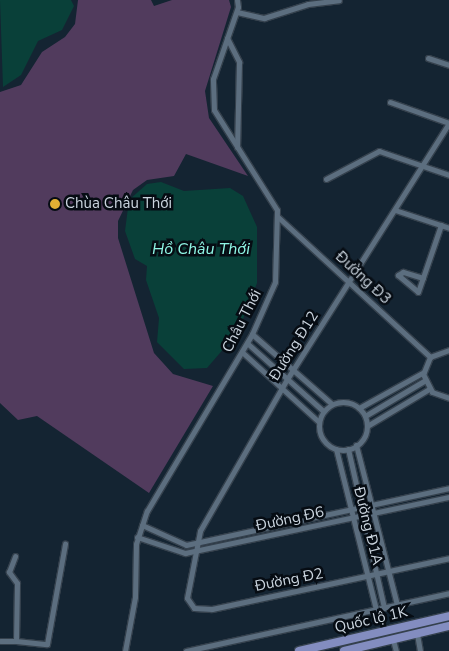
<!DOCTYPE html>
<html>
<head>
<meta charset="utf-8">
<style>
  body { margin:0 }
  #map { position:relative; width:449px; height:651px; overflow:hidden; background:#142432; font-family:"Nunito Sans",sans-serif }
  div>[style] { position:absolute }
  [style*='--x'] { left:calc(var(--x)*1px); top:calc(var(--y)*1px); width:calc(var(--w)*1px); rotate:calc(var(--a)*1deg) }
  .green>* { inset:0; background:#513b5d }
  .water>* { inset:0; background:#094039 }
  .roads { filter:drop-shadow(1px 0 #35414d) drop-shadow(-1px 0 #35414d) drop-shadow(0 1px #35414d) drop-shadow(0 -1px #35414d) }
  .minor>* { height:5px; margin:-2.5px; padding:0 2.5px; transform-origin:2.5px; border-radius:2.5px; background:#5c6e7f }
  .minor>.ring { margin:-2.5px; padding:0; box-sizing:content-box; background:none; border:5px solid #5c6e7f; border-radius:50% }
  .primary>* { height:8px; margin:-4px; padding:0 4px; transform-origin:4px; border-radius:4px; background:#838dc0 }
  .dots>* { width:14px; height:14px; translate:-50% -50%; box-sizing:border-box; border:2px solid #060c13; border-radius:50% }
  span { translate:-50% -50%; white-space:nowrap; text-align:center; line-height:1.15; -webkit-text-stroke:5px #060c13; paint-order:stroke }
  .poi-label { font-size:15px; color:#cad4de }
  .left { translate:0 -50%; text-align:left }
  .street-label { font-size:15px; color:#cad4de }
  .water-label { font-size:16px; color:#8ff6e5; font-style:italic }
</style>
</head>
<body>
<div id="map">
  <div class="green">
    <div style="clip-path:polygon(78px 0,151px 0,154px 6px,172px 0,229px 0,231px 7px,205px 91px,209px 118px,248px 176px,186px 154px,174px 176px,147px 180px,133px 190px,118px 221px,118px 238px,154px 353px,173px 374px,213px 386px,149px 493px,37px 416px,18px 420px,0 403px,0 92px,21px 85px,42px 52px,65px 37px,75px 24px)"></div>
  </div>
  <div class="water">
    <div style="clip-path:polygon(0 0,71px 0,74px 6px,62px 30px,38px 41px,21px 75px,3px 87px)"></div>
    <div style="clip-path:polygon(161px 182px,184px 191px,230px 188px,243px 196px,257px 227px,257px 283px,238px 332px,207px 368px,184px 369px,157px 342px,159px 318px,146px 280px,147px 266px,135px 259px,125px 231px,129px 200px,147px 184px)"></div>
  </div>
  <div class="roads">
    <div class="minor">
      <div style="--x:237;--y:12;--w:28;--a:13"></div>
      <div style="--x:264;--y:18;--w:46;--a:-17.7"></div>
      <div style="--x:308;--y:4;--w:31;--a:-7"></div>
      <div style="--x:227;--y:38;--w:27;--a:63"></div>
      <div style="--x:239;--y:62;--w:85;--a:91.3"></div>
      <div style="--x:428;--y:58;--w:22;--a:18"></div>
      <div style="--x:390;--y:102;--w:63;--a:19.6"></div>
      <div style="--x:449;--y:123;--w:303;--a:122.3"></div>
      <div style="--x:287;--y:379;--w:175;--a:119.8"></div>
      <div style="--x:200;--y:531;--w:68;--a:101"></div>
      <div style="--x:187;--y:598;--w:12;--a:55"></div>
      <div style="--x:194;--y:608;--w:18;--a:3"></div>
      <div style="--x:212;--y:609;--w:242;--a:-12.1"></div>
      <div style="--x:326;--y:179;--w:60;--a:-27.8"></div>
      <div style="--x:379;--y:151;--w:74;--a:18.9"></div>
      <div style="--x:395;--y:210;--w:57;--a:18.4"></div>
      <div style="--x:278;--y:217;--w:207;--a:42.6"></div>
      <div style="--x:423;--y:278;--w:21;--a:-163"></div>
      <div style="--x:403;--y:272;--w:6;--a:149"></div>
      <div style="--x:398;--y:275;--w:26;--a:40"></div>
      <div style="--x:418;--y:292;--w:71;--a:-71.1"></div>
      <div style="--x:252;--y:334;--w:106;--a:41.2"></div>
      <div style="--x:247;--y:343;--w:102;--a:41.8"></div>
      <div style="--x:449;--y:350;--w:20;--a:160"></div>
      <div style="--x:430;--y:357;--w:18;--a:112"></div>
      <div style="--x:423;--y:374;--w:20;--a:63"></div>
      <div style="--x:432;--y:392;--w:18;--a:19"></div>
      <div style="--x:242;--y:352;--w:104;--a:42.3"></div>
      <div class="ring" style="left:319px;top:402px;width:43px;height:43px"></div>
      <div style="--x:359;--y:408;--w:74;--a:-29"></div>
      <div style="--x:365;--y:416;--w:69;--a:-30.7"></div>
      <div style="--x:367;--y:426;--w:72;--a:-30.8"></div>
      <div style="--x:356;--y:445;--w:165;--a:75.6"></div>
      <div style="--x:336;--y:449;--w:166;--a:76"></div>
      <div style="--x:348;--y:449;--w:163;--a:77.2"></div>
      <div style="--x:142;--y:525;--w:48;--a:24.4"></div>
      <div style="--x:186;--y:545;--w:269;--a:-12.2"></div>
      <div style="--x:137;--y:537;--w:51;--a:18.4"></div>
      <div style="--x:185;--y:553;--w:270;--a:-12"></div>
      <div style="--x:417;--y:634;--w:17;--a:80"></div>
      <div style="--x:393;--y:640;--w:11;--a:75"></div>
      <div style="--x:0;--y:641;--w:16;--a:0"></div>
      <div style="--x:16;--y:641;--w:58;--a:-89"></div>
      <div style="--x:17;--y:583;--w:14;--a:-126"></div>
      <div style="--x:9;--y:572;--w:17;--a:-69"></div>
      <div style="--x:16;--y:641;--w:31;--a:6"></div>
      <div style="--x:47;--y:644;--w:102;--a:-79.8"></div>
      <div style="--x:125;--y:651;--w:55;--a:-79.5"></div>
      <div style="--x:135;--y:597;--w:53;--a:-88.9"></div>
      <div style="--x:136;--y:544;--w:35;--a:-72"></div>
      <div style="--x:147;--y:511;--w:206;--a:-59.3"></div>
      <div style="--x:252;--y:334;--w:57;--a:-66.1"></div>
      <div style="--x:275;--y:282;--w:72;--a:-88.4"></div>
      <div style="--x:277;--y:210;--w:118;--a:-122.2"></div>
      <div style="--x:214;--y:110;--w:31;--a:-92"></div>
      <div style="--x:213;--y:79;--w:76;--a:-70.9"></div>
      <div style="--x:238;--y:7;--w:7;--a:-98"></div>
      <div style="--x:186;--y:651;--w:269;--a:-12.4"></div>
    </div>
    <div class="primary">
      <div style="--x:299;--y:651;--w:154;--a:-13.1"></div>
      <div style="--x:344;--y:651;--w:108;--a:-13.4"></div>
    </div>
  </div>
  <div class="dots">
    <div style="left:55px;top:204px;background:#e2af34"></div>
  </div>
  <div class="poi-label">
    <span class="left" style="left:65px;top:204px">Chùa Châu Thới</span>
  </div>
  <div class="street-label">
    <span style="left:363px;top:278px;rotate:43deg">Đường Đ3</span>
    <span style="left:242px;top:321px;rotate:-63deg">Châu Thới</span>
    <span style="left:294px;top:346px;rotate:-58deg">Đường Đ12</span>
    <span style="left:290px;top:519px;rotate:-12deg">Đường Đ6</span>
    <span style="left:368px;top:526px;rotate:76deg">Đường Đ1A</span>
    <span style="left:289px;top:580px;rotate:-11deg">Đường Đ2</span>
    <span style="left:371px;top:620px;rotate:-13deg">Quốc lộ 1K</span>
  </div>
  <div class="water-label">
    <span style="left:201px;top:249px">Hồ Châu Thới</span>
  </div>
</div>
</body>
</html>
